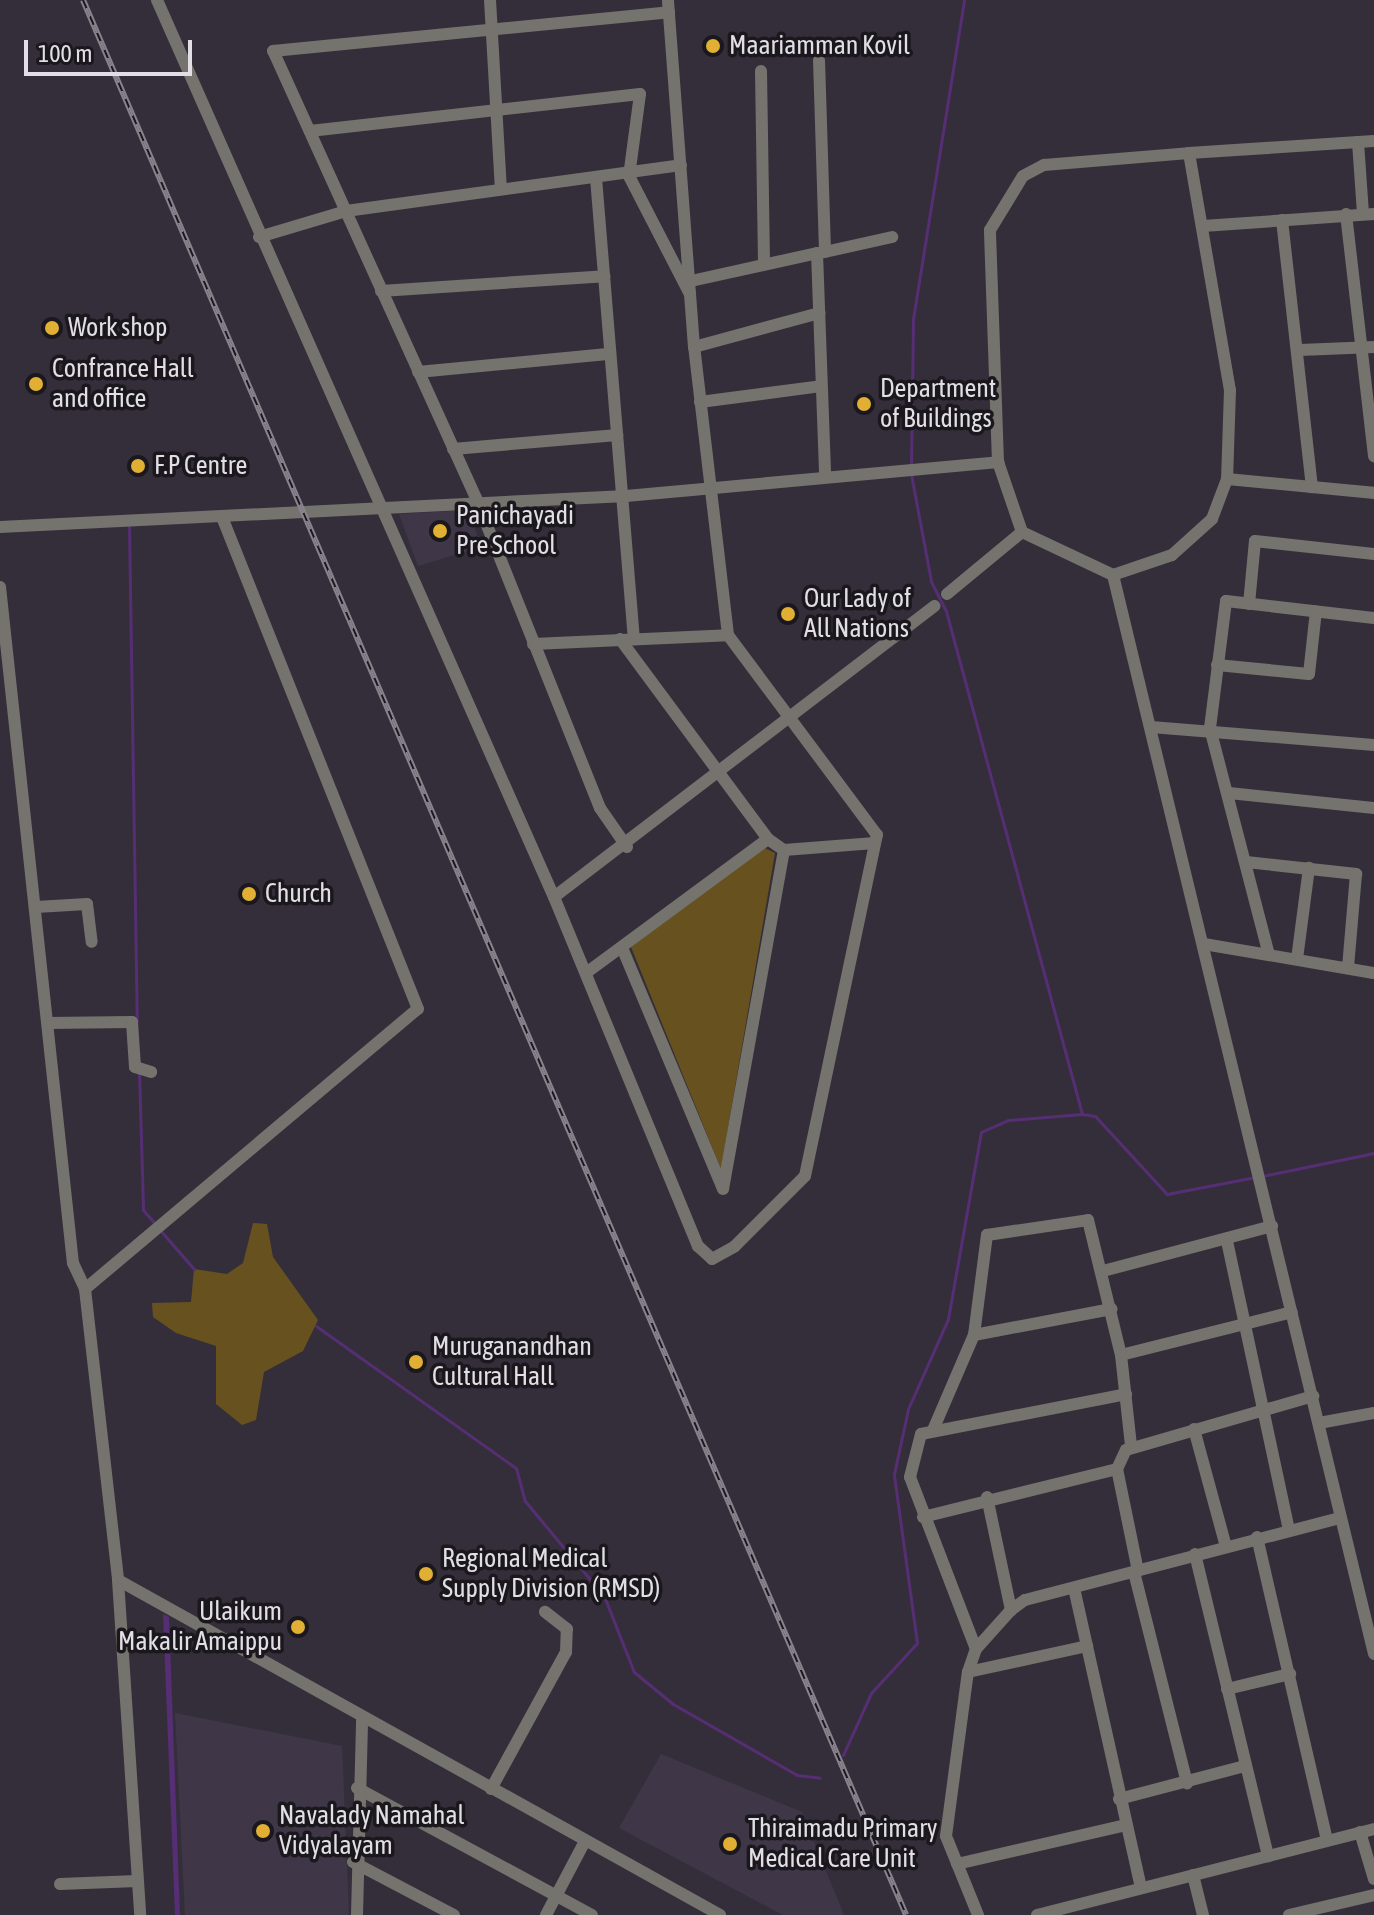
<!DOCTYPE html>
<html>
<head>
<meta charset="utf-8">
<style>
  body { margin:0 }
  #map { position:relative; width:1374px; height:1915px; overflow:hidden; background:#342e3a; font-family:"Asap Condensed",sans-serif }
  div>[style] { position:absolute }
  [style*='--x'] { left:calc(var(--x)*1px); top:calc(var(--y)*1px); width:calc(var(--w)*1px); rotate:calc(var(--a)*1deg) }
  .built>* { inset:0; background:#3f3748 }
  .green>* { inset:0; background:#67521f }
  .water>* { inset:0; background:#562e74 }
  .stream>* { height:3px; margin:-1.5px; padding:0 1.5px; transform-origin:1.5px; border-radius:1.5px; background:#562e74 }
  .street>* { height:12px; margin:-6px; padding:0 6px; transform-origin:6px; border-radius:6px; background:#75736d }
  .rail>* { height:6px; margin-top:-3px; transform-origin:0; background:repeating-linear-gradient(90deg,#1a181d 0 9px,#88838d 0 18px); box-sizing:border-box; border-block:2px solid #88838d }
  .dots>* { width:22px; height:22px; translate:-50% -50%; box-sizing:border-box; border:4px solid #1a181d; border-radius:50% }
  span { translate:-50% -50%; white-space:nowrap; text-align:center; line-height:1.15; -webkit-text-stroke:7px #1a181d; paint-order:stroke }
  .poi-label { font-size:26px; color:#e1dee5 }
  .left { translate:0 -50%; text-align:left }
  .right { translate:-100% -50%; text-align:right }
  .scale { position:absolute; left:24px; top:40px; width:168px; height:36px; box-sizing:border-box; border:4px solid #e1dee5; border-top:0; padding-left:10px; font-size:24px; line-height:28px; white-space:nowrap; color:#e1dee5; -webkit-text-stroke:6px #1a181d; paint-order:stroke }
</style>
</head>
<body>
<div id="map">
  <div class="built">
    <div style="clip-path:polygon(469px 510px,481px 547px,418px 566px,399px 514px)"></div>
    <div style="clip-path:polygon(175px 1713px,342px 1746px,349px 1915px,185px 1915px)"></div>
    <div style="clip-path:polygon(661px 1754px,802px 1812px,844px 1915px,783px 1915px,619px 1828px)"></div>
  </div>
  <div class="green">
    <div style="clip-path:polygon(763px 847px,775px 853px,721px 1169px,631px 947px)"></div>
    <div style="clip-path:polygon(253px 1223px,267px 1224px,273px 1257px,318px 1320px,303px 1351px,264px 1372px,256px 1420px,242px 1425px,216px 1404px,216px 1346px,176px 1333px,153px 1317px,152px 1303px,191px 1302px,194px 1269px,227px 1274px,243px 1263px)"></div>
  </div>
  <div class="water">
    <div style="clip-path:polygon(163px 1614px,169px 1617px,180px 1915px,175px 1915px)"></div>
  </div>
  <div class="stream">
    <div style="--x:911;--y:466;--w:147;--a:-89.2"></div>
    <div style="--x:913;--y:319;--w:323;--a:-80.9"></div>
    <div style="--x:129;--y:525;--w:496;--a:89.1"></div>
    <div style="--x:139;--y:1072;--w:138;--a:88.3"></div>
    <div style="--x:143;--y:1210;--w:18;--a:49"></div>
    <div style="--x:1082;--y:1114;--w:13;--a:9"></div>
    <div style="--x:1095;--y:1116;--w:106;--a:47.3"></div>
    <div style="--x:1167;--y:1194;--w:90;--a:-10.9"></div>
    <div style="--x:1262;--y:1176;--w:114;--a:-11.6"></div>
    <div style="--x:160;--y:1230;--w:52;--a:48.9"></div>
    <div style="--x:316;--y:1326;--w:245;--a:35.4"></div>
    <div style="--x:516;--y:1468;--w:34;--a:75"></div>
    <div style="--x:525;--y:1501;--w:124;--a:50.3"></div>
    <div style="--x:604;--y:1596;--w:82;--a:68.5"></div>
    <div style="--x:634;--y:1672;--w:50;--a:39.4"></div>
    <div style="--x:673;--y:1704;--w:143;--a:29.8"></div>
    <div style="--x:797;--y:1775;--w:23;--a:7"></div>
    <div style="--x:843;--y:1755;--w:68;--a:-65.7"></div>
    <div style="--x:871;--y:1693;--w:68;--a:-47.4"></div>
    <div style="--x:917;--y:1643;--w:171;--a:-97.8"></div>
    <div style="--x:894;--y:1474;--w:66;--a:-77.8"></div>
    <div style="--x:908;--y:1409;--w:98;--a:-66"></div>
    <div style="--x:948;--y:1319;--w:190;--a:-80"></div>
    <div style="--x:981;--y:1132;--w:30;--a:-24"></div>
    <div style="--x:1008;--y:1120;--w:74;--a:-4.6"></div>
    <div style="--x:1082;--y:1114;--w:521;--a:-105.13"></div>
    <div style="--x:946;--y:611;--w:34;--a:-117"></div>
    <div style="--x:931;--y:581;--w:109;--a:-100.6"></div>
  </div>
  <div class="street">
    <div style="--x:157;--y:0;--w:981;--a:66.13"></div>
    <div style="--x:554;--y:897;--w:378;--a:67.6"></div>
    <div style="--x:698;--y:1246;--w:19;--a:43"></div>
    <div style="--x:712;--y:1259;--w:26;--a:-29"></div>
    <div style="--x:735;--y:1246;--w:99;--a:-45"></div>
    <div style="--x:805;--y:1176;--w:349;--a:-78.1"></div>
    <div style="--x:877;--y:835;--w:249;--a:-126.7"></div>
    <div style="--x:728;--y:635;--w:290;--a:-96.7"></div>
    <div style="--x:694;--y:347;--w:348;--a:-94.3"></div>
    <div style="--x:490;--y:0;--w:189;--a:86.7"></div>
    <div style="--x:819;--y:60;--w:192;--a:88.2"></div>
    <div style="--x:761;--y:71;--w:193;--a:89.1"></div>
    <div style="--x:310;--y:131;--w:332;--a:-6.4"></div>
    <div style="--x:640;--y:94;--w:83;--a:97.6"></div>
    <div style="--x:629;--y:176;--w:133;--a:62.7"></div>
    <div style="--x:1358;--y:142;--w:72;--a:86"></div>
    <div style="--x:1189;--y:153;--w:241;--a:80.2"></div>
    <div style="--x:1230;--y:390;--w:89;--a:91.9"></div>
    <div style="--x:1227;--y:479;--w:43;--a:110.6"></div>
    <div style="--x:1212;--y:519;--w:54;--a:138"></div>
    <div style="--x:1172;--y:555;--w:62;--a:161.3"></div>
    <div style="--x:1113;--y:575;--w:101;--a:-154.7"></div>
    <div style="--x:1022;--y:532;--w:74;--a:-108.9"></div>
    <div style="--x:998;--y:462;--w:232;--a:-92"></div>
    <div style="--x:990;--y:230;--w:63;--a:-58.6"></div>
    <div style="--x:1023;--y:176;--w:24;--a:-28"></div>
    <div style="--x:1044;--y:165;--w:145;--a:-4.7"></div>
    <div style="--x:1189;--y:153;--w:185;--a:-3.7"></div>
    <div style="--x:596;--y:178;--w:461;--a:85.3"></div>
    <div style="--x:1346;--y:214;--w:244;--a:83.4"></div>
    <div style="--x:1282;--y:220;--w:269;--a:83.6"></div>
    <div style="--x:1203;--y:226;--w:171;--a:-4"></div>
    <div style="--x:259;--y:237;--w:91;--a:-16.6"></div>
    <div style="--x:346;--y:211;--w:338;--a:-7.8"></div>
    <div style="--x:820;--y:253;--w:74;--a:-12.5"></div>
    <div style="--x:691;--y:281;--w:129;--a:-12.5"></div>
    <div style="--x:817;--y:253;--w:222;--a:87.9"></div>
    <div style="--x:381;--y:291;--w:224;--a:-3.8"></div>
    <div style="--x:694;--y:347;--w:130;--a:-15.2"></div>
    <div style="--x:1300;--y:350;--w:74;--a:-2.3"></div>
    <div style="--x:418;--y:372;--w:193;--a:-5.4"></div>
    <div style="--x:700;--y:402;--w:122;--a:-7.5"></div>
    <div style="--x:453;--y:449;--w:165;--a:-4.9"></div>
    <div style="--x:1227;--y:479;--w:148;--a:5.4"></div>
    <div style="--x:0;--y:527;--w:627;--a:-2.84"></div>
    <div style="--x:626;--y:496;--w:374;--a:-5.2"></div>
    <div style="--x:1113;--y:575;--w:1110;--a:76.4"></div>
    <div style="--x:0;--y:587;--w:680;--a:83.84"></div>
    <div style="--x:73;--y:1263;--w:29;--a:65"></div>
    <div style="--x:85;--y:1289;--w:293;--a:83.5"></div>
    <div style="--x:118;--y:1580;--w:336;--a:86.2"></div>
    <div style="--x:947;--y:594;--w:97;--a:-39.6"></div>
    <div style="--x:1249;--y:604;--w:63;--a:-84.6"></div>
    <div style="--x:1255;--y:541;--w:120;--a:6.2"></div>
    <div style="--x:620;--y:639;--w:249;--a:53.5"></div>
    <div style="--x:768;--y:839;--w:19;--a:35"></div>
    <div style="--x:784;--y:850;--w:344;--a:100.2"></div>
    <div style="--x:723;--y:1189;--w:261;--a:-112.7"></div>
    <div style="--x:533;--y:644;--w:195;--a:-2.6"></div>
    <div style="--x:1217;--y:665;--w:92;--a:5.6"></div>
    <div style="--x:1309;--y:674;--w:63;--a:-83.7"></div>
    <div style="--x:1151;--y:727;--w:224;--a:4.6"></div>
    <div style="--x:1229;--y:793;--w:146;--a:5.9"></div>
    <div style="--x:627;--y:847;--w:47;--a:-124.7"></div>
    <div style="--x:600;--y:808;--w:334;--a:-111.8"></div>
    <div style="--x:476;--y:498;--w:491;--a:-114.4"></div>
    <div style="--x:273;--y:51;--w:398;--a:-5.6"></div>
    <div style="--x:784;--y:850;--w:91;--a:-4.4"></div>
    <div style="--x:1246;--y:862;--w:111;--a:6.2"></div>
    <div style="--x:1356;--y:874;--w:94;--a:94.9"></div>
    <div style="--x:554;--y:897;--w:479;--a:-37.4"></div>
    <div style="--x:36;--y:907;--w:51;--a:-3.4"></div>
    <div style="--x:87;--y:904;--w:38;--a:83"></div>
    <div style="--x:1204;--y:944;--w:172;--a:9.7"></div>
    <div style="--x:1269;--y:955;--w:235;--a:-104.6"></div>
    <div style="--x:1210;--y:728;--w:128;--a:-82.8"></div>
    <div style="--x:1226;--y:601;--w:149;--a:6.6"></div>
    <div style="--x:1297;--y:959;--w:92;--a:-82.5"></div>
    <div style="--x:586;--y:973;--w:226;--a:-36.4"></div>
    <div style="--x:48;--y:1023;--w:84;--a:-0.7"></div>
    <div style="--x:132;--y:1022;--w:45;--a:86.2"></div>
    <div style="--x:135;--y:1067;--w:17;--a:17"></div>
    <div style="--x:1227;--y:1241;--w:296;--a:77.9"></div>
    <div style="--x:1103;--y:1271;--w:175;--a:-14.9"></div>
    <div style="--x:85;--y:1289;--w:435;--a:-40.1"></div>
    <div style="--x:418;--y:1009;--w:530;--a:-111.72"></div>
    <div style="--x:974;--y:1335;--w:140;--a:-10.7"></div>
    <div style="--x:1121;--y:1355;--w:176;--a:-14.1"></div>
    <div style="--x:1319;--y:1423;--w:56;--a:-10.3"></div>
    <div style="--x:1194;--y:1429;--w:122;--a:74.8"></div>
    <div style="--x:933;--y:1430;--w:103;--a:-66.7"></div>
    <div style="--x:974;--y:1335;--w:101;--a:-82.6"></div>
    <div style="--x:987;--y:1235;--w:102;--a:-8.4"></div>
    <div style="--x:1088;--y:1220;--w:139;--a:76.3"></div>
    <div style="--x:1121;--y:1355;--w:92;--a:83.7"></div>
    <div style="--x:987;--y:1497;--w:116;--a:78"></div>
    <div style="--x:923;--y:1517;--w:200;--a:-13.9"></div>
    <div style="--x:1257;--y:1537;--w:311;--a:77"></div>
    <div style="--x:1195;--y:1554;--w:311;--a:76.4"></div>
    <div style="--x:1138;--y:1571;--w:104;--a:-101.6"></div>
    <div style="--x:1117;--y:1469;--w:21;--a:-65"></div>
    <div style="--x:1126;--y:1450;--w:195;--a:-16.1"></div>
    <div style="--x:1134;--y:1572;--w:218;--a:75.9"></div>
    <div style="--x:118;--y:1580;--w:689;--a:29.09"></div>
    <div style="--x:1074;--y:1588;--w:307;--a:77.4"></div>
    <div style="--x:976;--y:1649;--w:184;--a:-111"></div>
    <div style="--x:910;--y:1477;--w:44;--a:-75.7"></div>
    <div style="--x:921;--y:1434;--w:209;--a:-11"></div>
    <div style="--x:968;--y:1672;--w:122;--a:-12.3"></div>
    <div style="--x:1227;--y:1689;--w:65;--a:-13.4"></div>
    <div style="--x:357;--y:1788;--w:267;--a:28.4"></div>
    <div style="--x:491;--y:1789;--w:156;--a:-61.3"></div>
    <div style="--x:566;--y:1652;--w:23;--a:-88"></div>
    <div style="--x:567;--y:1629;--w:28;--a:-142"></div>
    <div style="--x:1119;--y:1799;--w:130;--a:-14.7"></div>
    <div style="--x:1360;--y:1832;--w:49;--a:73.4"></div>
    <div style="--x:353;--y:1862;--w:114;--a:27.7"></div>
    <div style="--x:957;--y:1864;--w:173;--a:-13"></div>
    <div style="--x:1193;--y:1875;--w:41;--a:76"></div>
    <div style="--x:60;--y:1884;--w:77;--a:-2.2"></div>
    <div style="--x:357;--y:1915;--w:197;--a:-88.5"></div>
    <div style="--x:546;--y:1915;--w:84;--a:-62.2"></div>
    <div style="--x:978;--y:1915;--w:85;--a:-112.1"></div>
    <div style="--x:946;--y:1836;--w:165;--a:-82.4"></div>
    <div style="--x:968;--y:1672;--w:24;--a:-71"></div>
    <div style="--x:976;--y:1649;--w:52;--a:-48.1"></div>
    <div style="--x:1011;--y:1610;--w:17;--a:-36"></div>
    <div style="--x:1025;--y:1600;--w:325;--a:-14.6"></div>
    <div style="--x:1037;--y:1915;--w:348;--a:-14.3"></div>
    <div style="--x:1289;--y:1915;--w:87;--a:-13.2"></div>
  </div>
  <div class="rail">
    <div style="--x:83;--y:0;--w:2084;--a:66.74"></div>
  </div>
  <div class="dots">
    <div style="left:713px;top:46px;background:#e0af34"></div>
    <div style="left:52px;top:328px;background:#e0af34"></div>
    <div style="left:36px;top:384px;background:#e0af34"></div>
    <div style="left:864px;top:404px;background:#e0af34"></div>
    <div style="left:138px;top:466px;background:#e0af34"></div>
    <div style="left:440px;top:531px;background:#e0af34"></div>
    <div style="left:788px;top:614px;background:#e0af34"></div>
    <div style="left:249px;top:894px;background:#e0af34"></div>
    <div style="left:416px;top:1362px;background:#e0af34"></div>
    <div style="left:426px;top:1574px;background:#e0af34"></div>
    <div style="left:298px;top:1627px;background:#e0af34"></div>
    <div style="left:263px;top:1831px;background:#e0af34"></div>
    <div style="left:730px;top:1844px;background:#e0af34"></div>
  </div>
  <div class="poi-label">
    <span class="left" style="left:729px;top:46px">Maariamman Kovil</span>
    <span class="left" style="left:68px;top:328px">Work shop</span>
    <span class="left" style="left:52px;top:384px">Confrance Hall<br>and office</span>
    <span class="left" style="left:880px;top:404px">Department<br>of Buildings</span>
    <span class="left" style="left:154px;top:466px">F.P Centre</span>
    <span class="left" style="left:456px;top:531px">Panichayadi<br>Pre School</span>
    <span class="left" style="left:804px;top:614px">Our Lady of<br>All Nations</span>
    <span class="left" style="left:265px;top:894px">Church</span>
    <span class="left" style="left:432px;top:1362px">Muruganandhan<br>Cultural Hall</span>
    <span class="left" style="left:442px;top:1574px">Regional Medical<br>Supply Division (RMSD)</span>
    <span class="right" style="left:282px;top:1627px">Ulaikum<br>Makalir Amaippu</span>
    <span class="left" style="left:279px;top:1831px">Navalady Namahal<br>Vidyalayam</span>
    <span class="left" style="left:748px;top:1844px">Thiraimadu Primary<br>Medical Care Unit</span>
  </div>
  <div class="scale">100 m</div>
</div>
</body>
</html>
